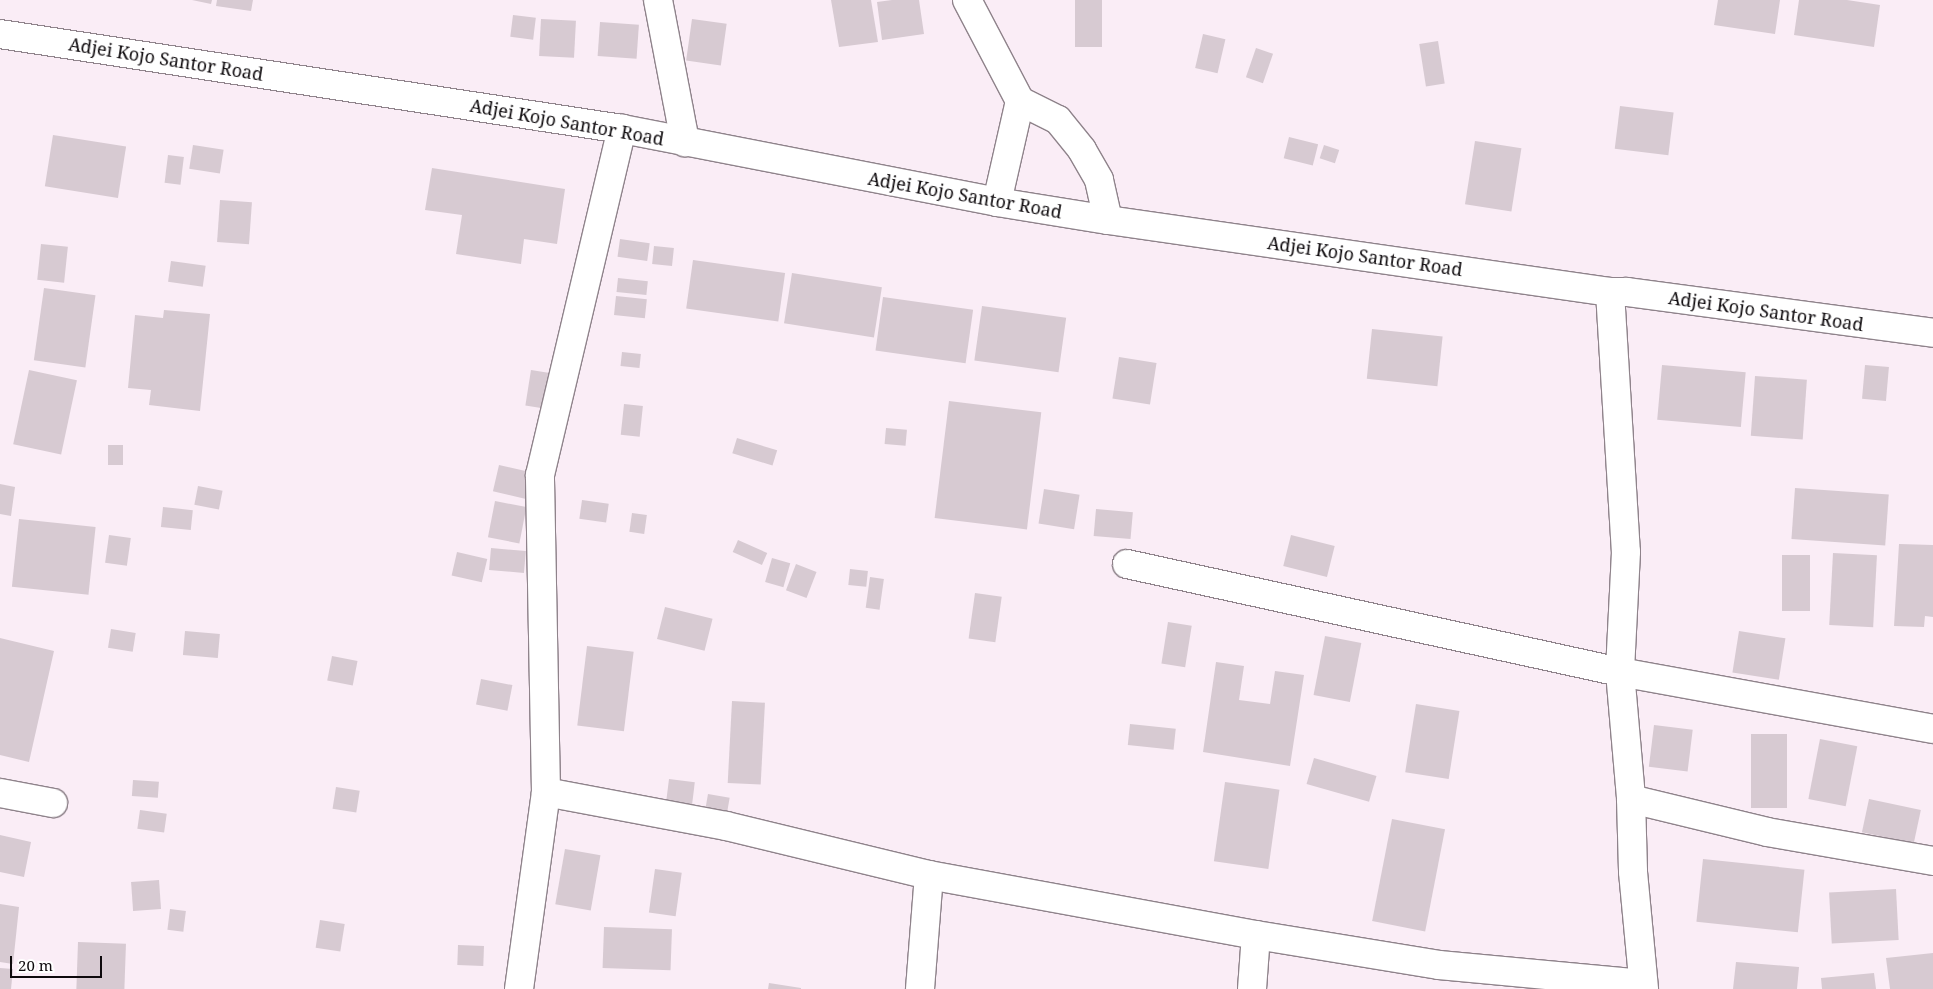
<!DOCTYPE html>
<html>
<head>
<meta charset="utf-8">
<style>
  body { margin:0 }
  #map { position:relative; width:1933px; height:989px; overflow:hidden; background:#faedf6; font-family:"Noto Serif",serif }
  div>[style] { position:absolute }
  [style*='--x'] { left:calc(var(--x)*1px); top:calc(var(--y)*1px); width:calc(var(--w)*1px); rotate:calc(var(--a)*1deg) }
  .building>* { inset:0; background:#d7cad2; transform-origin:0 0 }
  .roads { filter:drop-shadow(1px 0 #8f838b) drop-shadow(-1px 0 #8f838b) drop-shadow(0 1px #8f838b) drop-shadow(0 -1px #8f838b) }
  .minor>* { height:28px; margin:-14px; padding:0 14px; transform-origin:14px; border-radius:14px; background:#fff }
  span { translate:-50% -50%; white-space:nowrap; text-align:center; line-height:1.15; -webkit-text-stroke:5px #fff; paint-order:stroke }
  .street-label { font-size:18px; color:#0e0a0d }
  .scale { position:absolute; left:10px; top:956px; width:92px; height:22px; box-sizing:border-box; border:2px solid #0e0a0d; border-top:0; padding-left:6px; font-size:15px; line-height:18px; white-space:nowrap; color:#0e0a0d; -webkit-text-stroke:4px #fff; paint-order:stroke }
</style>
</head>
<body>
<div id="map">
  <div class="building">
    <div style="clip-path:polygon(192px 0,212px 0,211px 4px)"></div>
    <div style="clip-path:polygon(217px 0,253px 0,251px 11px,216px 6px)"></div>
    <div style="clip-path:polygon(831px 0,871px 0,878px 42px,839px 47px)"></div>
    <div style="clip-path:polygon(892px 0,919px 0,924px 34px,882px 40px,877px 2px)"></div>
    <div style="left:1075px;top:0;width:27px;height:47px"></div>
    <div style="clip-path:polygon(1718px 0,1780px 0,1775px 34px,1714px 25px)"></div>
    <div style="clip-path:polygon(1799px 0,1847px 0,1880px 5px,1874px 47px,1794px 35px)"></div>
    <div style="left:513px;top:15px;width:23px;height:22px;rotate:7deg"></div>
    <div style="left:541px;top:19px;width:35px;height:37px;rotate:3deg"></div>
    <div style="left:692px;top:19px;width:35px;height:42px;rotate:8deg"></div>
    <div style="left:600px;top:22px;width:39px;height:34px;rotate:4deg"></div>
    <div style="left:1203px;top:34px;width:23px;height:35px;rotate:13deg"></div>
    <div style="left:1438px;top:41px;width:43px;height:19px;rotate:81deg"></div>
    <div style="left:1256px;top:48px;width:18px;height:31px;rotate:19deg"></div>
    <div style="left:1620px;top:106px;width:54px;height:43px;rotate:7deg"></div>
    <div style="left:53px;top:135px;width:74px;height:52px;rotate:9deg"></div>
    <div style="left:1289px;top:137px;width:30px;height:22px;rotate:14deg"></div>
    <div style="left:1475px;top:141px;width:47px;height:64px;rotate:9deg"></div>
    <div style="left:193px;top:145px;width:31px;height:24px;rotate:9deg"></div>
    <div style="left:1324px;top:145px;width:16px;height:14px;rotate:18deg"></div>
    <div style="left:168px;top:155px;width:16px;height:28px;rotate:7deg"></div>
    <div style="clip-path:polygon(432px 168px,565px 189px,557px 244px,524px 239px,521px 264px,456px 254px,462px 215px,425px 210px)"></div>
    <div style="left:220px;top:200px;width:32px;height:42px;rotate:4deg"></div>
    <div style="left:620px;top:239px;width:30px;height:18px;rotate:8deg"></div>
    <div style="left:41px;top:244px;width:27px;height:36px;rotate:6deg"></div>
    <div style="left:654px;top:246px;width:20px;height:18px;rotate:6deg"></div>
    <div style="left:693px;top:260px;width:93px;height:49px;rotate:8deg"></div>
    <div style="left:171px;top:261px;width:35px;height:21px;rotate:8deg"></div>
    <div style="left:792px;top:273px;width:91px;height:51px;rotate:9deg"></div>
    <div style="left:618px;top:278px;width:30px;height:14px;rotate:6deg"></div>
    <div style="left:44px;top:288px;width:52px;height:73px;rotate:8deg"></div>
    <div style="left:616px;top:296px;width:31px;height:19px;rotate:6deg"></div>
    <div style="left:883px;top:297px;width:91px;height:54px;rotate:8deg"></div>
    <div style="left:982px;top:306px;width:85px;height:55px;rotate:8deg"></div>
    <div style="clip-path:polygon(164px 310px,210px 314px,200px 411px,149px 405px,151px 390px,128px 388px,135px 315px,163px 318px)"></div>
    <div style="left:1372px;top:329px;width:71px;height:50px;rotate:6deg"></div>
    <div style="left:622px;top:352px;width:19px;height:14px;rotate:6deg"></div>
    <div style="left:1119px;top:357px;width:38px;height:42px;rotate:9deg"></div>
    <div style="left:1662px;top:365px;width:84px;height:55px;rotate:5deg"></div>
    <div style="left:1865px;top:365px;width:24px;height:34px;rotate:5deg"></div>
    <div style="left:29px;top:370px;width:49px;height:76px;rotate:12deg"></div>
    <div style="left:531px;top:370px;width:19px;height:36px;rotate:9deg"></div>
    <div style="left:1755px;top:376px;width:52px;height:60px;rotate:4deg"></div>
    <div style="left:949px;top:401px;width:93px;height:118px;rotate:7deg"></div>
    <div style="left:624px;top:404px;width:19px;height:31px;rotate:6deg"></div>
    <div style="left:886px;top:428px;width:21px;height:16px;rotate:5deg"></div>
    <div style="left:737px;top:438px;width:42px;height:16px;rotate:17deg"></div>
    <div style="left:108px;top:445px;width:15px;height:20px"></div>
    <div style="left:499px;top:465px;width:35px;height:27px;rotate:13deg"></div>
    <div style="clip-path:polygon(0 484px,15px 487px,11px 516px,0 514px)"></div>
    <div style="left:198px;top:486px;width:25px;height:19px;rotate:11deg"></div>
    <div style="left:1795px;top:488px;width:94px;height:51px;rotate:4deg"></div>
    <div style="left:1044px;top:489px;width:36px;height:35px;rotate:9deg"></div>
    <div style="left:582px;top:500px;width:27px;height:19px;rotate:8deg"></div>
    <div style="left:495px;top:501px;width:32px;height:37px;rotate:11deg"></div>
    <div style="left:163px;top:507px;width:30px;height:20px;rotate:6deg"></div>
    <div style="left:1096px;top:509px;width:37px;height:27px;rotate:5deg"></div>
    <div style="left:632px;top:513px;width:15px;height:19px;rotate:8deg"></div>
    <div style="left:19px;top:519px;width:77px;height:68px;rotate:6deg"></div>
    <div style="left:109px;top:535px;width:22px;height:28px;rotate:8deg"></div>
    <div style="left:1291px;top:535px;width:45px;height:32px;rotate:14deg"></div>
    <div style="left:738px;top:540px;width:32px;height:13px;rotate:24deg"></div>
    <div style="clip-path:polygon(1899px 544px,1933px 545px,1933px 617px,1925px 616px,1924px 627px,1894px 626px)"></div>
    <div style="left:491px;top:548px;width:35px;height:22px;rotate:5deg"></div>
    <div style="left:457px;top:552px;width:31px;height:24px;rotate:13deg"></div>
    <div style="left:1833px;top:553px;width:44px;height:72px;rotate:3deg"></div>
    <div style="left:1782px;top:555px;width:28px;height:56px"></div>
    <div style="left:772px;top:558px;width:19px;height:25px;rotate:16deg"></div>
    <div style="left:796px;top:564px;width:22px;height:28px;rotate:21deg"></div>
    <div style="left:850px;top:569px;width:18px;height:16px;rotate:6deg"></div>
    <div style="left:870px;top:577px;width:14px;height:31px;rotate:8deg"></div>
    <div style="left:975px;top:593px;width:27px;height:46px;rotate:8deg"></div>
    <div style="left:665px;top:607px;width:49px;height:33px;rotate:14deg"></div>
    <div style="left:1168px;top:622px;width:24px;height:42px;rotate:9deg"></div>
    <div style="left:111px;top:629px;width:25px;height:19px;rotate:9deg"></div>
    <div style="left:185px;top:631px;width:35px;height:24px;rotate:5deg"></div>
    <div style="left:1739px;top:631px;width:47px;height:42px;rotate:9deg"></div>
    <div style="left:1325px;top:636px;width:37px;height:60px;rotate:11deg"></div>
    <div style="clip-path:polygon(0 638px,54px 651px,29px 762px,0 755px)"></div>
    <div style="left:587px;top:646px;width:47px;height:80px;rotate:7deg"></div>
    <div style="left:332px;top:656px;width:26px;height:25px;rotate:11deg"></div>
    <div style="clip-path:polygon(1216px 662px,1244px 666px,1239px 700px,1270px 704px,1275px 671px,1304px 675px,1290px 766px,1203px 752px)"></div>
    <div style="left:481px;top:679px;width:32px;height:26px;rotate:11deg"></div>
    <div style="left:732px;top:701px;width:33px;height:82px;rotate:3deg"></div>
    <div style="left:1416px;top:704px;width:44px;height:69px;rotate:9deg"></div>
    <div style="left:1130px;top:724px;width:46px;height:21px;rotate:6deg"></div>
    <div style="left:1654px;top:725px;width:39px;height:42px;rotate:7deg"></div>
    <div style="left:1751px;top:734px;width:36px;height:74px"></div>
    <div style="left:1820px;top:739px;width:38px;height:61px;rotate:11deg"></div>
    <div style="left:1314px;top:758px;width:65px;height:27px;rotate:16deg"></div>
    <div style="left:669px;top:779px;width:26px;height:23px;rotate:7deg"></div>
    <div style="left:133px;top:780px;width:26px;height:16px;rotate:4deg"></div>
    <div style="left:1225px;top:782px;width:55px;height:80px;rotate:8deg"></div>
    <div style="left:336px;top:787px;width:24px;height:22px;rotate:9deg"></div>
    <div style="left:708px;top:794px;width:22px;height:20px;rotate:10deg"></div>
    <div style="left:1869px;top:799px;width:53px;height:34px;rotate:12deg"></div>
    <div style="left:140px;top:810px;width:27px;height:19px;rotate:8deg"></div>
    <div style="left:1392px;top:819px;width:54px;height:104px;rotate:11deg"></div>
    <div style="clip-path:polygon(0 835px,31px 842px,24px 877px,0 872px)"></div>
    <div style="left:565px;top:849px;width:36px;height:56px;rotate:10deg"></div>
    <div style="left:1703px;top:859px;width:102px;height:63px;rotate:6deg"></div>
    <div style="left:655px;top:869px;width:27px;height:44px;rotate:8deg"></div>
    <div style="left:159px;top:880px;width:29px;height:28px;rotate:86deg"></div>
    <div style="left:1896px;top:889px;width:51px;height:67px;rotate:87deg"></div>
    <div style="clip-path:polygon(0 904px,19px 907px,13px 964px,0 962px)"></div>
    <div style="left:170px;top:909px;width:16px;height:21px;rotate:7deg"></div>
    <div style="left:320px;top:920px;width:25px;height:28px;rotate:9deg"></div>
    <div style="left:604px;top:927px;width:68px;height:41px;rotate:2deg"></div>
    <div style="left:78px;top:942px;width:48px;height:47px;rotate:2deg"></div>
    <div style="left:458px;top:945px;width:26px;height:20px;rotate:2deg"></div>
    <div style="clip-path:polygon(1933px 953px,1933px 989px,1890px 989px,1886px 958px)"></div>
    <div style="clip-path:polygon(1736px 962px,1799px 967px,1797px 989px,1733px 989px)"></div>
    <div style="clip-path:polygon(0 968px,13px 969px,11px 989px,0 989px)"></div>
    <div style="clip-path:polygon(1874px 973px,1876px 989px,1822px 989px,1821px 978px)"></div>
    <div style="clip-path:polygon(769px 983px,801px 988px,801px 989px,768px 989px)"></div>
  </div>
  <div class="roads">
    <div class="minor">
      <div style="--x:658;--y:0;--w:145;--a:79.2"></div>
      <div style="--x:967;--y:0;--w:114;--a:62.3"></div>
      <div style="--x:1020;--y:101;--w:42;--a:26.6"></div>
      <div style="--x:1058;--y:120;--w:38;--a:51"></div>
      <div style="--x:1082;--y:150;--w:34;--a:60"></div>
      <div style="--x:1099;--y:180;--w:41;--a:77.3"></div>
      <div style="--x:0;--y:34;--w:629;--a:8.68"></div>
      <div style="--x:622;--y:129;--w:382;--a:11"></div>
      <div style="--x:997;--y:202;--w:112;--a:9.2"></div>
      <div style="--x:1108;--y:220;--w:507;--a:8.16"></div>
      <div style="--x:1610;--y:292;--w:17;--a:0"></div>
      <div style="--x:1627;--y:292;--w:309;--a:7.6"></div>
      <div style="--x:997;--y:202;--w:104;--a:-77.2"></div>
      <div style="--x:1610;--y:292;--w:260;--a:86.5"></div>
      <div style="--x:1626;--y:552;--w:120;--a:92.9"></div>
      <div style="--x:1620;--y:672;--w:127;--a:85"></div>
      <div style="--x:1631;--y:799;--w:73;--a:88.4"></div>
      <div style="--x:1633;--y:872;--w:118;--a:84.6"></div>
      <div style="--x:1127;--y:564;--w:505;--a:12.36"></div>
      <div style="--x:1620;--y:672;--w:318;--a:10.3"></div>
      <div style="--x:546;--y:792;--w:183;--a:10.7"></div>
      <div style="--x:726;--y:826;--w:209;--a:13.6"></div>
      <div style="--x:929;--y:875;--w:332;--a:10.4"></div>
      <div style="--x:1256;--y:935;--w:185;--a:9.3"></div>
      <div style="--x:1439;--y:965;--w:205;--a:5.3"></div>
      <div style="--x:0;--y:793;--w:54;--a:10.7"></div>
      <div style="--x:1631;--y:799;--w:140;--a:13.6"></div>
      <div style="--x:1767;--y:832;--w:169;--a:9.9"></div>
      <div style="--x:519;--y:989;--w:199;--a:-82.2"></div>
      <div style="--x:546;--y:792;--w:317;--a:-91.1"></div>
      <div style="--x:540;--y:475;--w:356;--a:-76.7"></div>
      <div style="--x:920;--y:989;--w:114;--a:-85.5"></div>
      <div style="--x:1252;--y:989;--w:54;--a:-85.8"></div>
    </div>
  </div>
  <div class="street-label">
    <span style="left:166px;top:59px;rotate:9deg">Adjei Kojo Santor Road</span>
    <span style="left:567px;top:122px;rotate:10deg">Adjei Kojo Santor Road</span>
    <span style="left:965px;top:195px;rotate:10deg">Adjei Kojo Santor Road</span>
    <span style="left:1365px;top:256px;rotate:8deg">Adjei Kojo Santor Road</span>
    <span style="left:1766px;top:311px;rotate:8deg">Adjei Kojo Santor Road</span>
  </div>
  <div class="scale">20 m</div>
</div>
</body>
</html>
